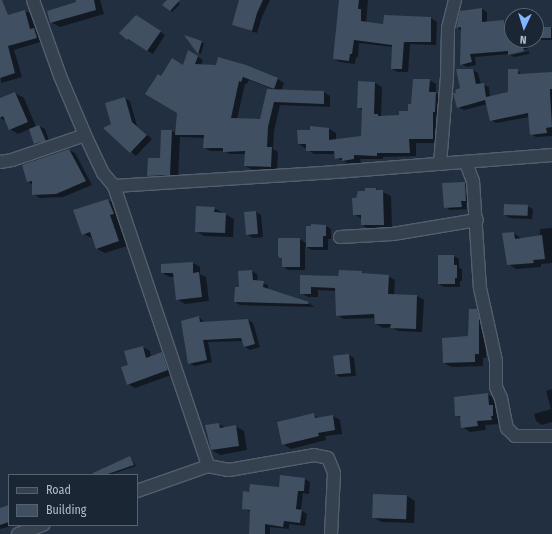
<!DOCTYPE html>
<html>
<head>
<meta charset="utf-8">
<style>
  body { margin:0 }
  #map { position:relative; width:552px; height:534px; overflow:hidden; background:#222f40; font-family:"Fira Sans Condensed",sans-serif }
  div>[style] { position:absolute }
  [style*='--x'] { left:calc(var(--x)*1px); top:calc(var(--y)*1px); width:calc(var(--w)*1px); rotate:calc(var(--a)*1deg) }
  .shadow>* { inset:0; background:#0007 }
  .building>* { inset:0; background:#404f62; transform-origin:0 0 }
  .roads { filter:drop-shadow(1px 0 #545f6d) drop-shadow(-1px 0 #545f6d) drop-shadow(0 1px #545f6d) drop-shadow(0 -1px #545f6d) }
  .street>* { height:12px; margin:-6px; padding:0 6px; transform-origin:6px; border-radius:6px; background:#36414f }
  span { translate:-50% -50%; white-space:nowrap; text-align:center; line-height:1.15; -webkit-text-stroke:4px #1b2634; paint-order:stroke }
  .legend { position:absolute; left:8px; top:474px; width:130px; height:52px; box-sizing:border-box; background:#1b2634; border:1px solid #576270; margin:0; padding:5px 7px; list-style:none; font-size:12px; color:#b2bcca }
  .legend li { display:flex; align-items:center; gap:8px; height:20px }
  .legend b { width:20px; border:1px solid #576270 }
  .north { position:absolute; left:504px; top:8px; width:40px; height:40px; box-sizing:border-box; background:#1b2634; border:1px solid #576270; border-radius:50%; rotate:184deg; font-size:11px; font-weight:700; line-height:16px; text-align:center; color:#b2bcca }
  .north::after { content:''; display:block; margin:auto; width:14px; height:18px; background:#82b4ff; clip-path:polygon(50% 0,100% 100%,50% 72%,0 100%) }
</style>
</head>
<body>
<div id="map">
  <div class="shadow">
    <div style="clip-path:polygon(77px 0,100px 0,104px 14px,60px 27px,51px 22px,78px 3px)"></div>
    <div style="clip-path:polygon(168px 0,176px 0,180px 4px,172px 12px,170px 10px)"></div>
    <div style="clip-path:polygon(240px 0,270px 0,262px 17px,257px 33px,233px 25px)"></div>
    <div style="clip-path:polygon(340px 0,368px 0,366px 23px,384px 25px,385px 16px,431px 18px,437px 22px,436px 45px,410px 44px,408px 72px,398px 72px,392px 69px,393px 47px,359px 43px,358px 57px,356px 57px,355px 64px,340px 62px,334px 59px)"></div>
    <div style="clip-path:polygon(482px 9px,487px 12px,487px 22px,504px 21px,509px 24px,512px 40px,526px 40px,528px 49px,511px 53px,512px 55px,529px 51px,529px 54px,514px 57px,509px 54px,475px 57px,476px 65px,467px 67px,462px 64px,462px 31px,457px 27px)"></div>
    <div style="clip-path:polygon(25px 11px,32px 14px,36px 31px,41px 33px,43px 41px,14px 50px,22px 77px,1px 83px,0 18px)"></div>
    <div style="clip-path:polygon(142px 19px,165px 35px,153px 54px,127px 39px)"></div>
    <div style="clip-path:polygon(536px 28px,552px 28px,552px 40px,529px 40px,536px 40px)"></div>
    <div style="clip-path:polygon(187px 37px,204px 43px,201px 54px,199px 53px)"></div>
    <div style="clip-path:polygon(evenodd,194px 54px,203px 60px,201px 65px,246px 66px,278px 79px,284px 83px,281px 91px,324px 92px,330px 96px,330px 107px,280px 105px,274px 131px,273px 149px,278px 152px,277px 170px,251px 169px,245px 166px,246px 154px,230px 154px,224px 151px,210px 151px,204px 147px,205px 138px,180px 137px,178px 179px,156px 181px,148px 176px,161px 159px,162px 131px,172px 131px,176px 133px,178px 113px,161px 77px,184px 66px,194px 54px,249px 80px,275px 90px,260px 121px,237px 119px,245px 84px,247px 84px,249px 80px)"></div>
    <div style="clip-path:polygon(473px 70px,478px 73px,481px 84px,489px 87px,490px 97px,509px 93px,517px 70px,522px 75px,552px 73px,552px 136px,536px 137px,531px 134px,529px 117px,496px 123px,491px 120px,487px 104px,464px 110px,458px 107px,461px 89px)"></div>
    <div style="clip-path:polygon(429px 80px,436px 84px,436px 93px,443px 97px,440px 143px,416px 143px,416px 156px,383px 157px,383px 159px,360px 159px,361px 163px,350px 164px,336px 158px,335px 154px,314px 154px,299px 144px,311px 131px,311px 127px,329px 129px,336px 133px,336px 140px,362px 137px,363px 110px,358px 107px,358px 82px,375px 83px,382px 87px,381px 117px,400px 116px,409px 112px)"></div>
    <div style="clip-path:polygon(15px 93px,24px 98px,36px 127px,39px 126px,45px 129px,50px 144px,41px 147px,35px 144px,30px 129px,18px 134px,10px 129px,7px 122px,0 118px,0 99px)"></div>
    <div style="clip-path:polygon(124px 98px,130px 101px,137px 126px,152px 139px,136px 156px,104px 128px,112px 124px)"></div>
    <div style="clip-path:polygon(69px 150px,75px 153px,92px 185px,63px 197px,40px 198px,33px 194px,33px 185px,28px 182px)"></div>
    <div style="clip-path:polygon(465px 183px,470px 187px,471px 203px,466px 203px,467px 209px,450px 210px,445px 207px)"></div>
    <div style="clip-path:polygon(376px 189px,391px 196px,392px 229px,370px 230px,362px 225px,362px 219px,354px 214px,357px 199px,366px 192px)"></div>
    <div style="clip-path:polygon(108px 200px,117px 204px,121px 218px,118px 219px,127px 246px,105px 253px,97px 249px,92px 238px,83px 234px,74px 211px)"></div>
    <div style="clip-path:polygon(527px 206px,533px 209px,532px 219px,510px 218px,505px 215px)"></div>
    <div style="clip-path:polygon(214px 208px,234px 219px,233px 237px,204px 236px,196px 231px)"></div>
    <div style="clip-path:polygon(256px 212px,261px 215px,263px 237px,253px 238px,248px 235px)"></div>
    <div style="clip-path:polygon(326px 226px,331px 229px,331px 239px,328px 239px,328px 250px,312px 250px,305px 246px,305px 270px,288px 270px,283px 266px,283px 259px,279px 257px,300px 239px,307px 244px)"></div>
    <div style="clip-path:polygon(552px 228px,552px 263px,541px 264px,541px 267px,516px 269px,508px 264px,514px 233px,522px 239px,540px 236px,540px 229px)"></div>
    <div style="clip-path:polygon(439px 256px,454px 256px,459px 259px,459px 268px,462px 269px,462px 281px,460px 281px,460px 287px,444px 287px,439px 284px)"></div>
    <div style="clip-path:polygon(193px 263px,200px 267px,200px 274px,206px 277px,209px 301px,185px 304px,177px 299px,174px 277px,170px 277px,162px 273px)"></div>
    <div style="clip-path:polygon(252px 271px,257px 274px,258px 282px,268px 285px,268px 289px,309px 303px,314px 307px,240px 305px,235px 302px,240px 288px,239px 272px)"></div>
    <div style="clip-path:polygon(361px 272px,366px 274px,388px 276px,395px 280px,394px 295px,417px 296px,424px 300px,422px 332px,398px 331px,392px 327px,383px 328px,376px 324px,375px 318px,344px 319px,337px 315px,336px 291px,318px 290px,318px 297px,308px 297px,301px 293px,301px 277px,339px 277px)"></div>
    <div style="clip-path:polygon(477px 310px,485px 315px,486px 358px,483px 358px,483px 366px,452px 367px,444px 363px,469px 337px)"></div>
    <div style="clip-path:polygon(199px 317px,204px 322px,248px 320px,253px 323px,260px 347px,250px 350px,245px 347px,243px 341px,208px 342px,212px 362px,195px 366px,189px 363px)"></div>
    <div style="clip-path:polygon(143px 347px,150px 351px,151px 357px,162px 353px,169px 358px,174px 374px,135px 388px,128px 384px,129px 365px)"></div>
    <div style="clip-path:polygon(349px 355px,354px 358px,356px 376px,340px 377px,335px 374px)"></div>
    <div style="clip-path:polygon(552px 389px,552px 422px,542px 425px,536px 421px,534px 414px,551px 409px,546px 391px)"></div>
    <div style="clip-path:polygon(487px 394px,496px 399px,496px 408px,501px 411px,501px 420px,499px 420px,499px 424px,485px 425px,486px 430px,470px 432px,462px 427px,461px 418px,456px 415px)"></div>
    <div style="clip-path:polygon(313px 415px,319px 418px,333px 416px,340px 420px,342px 434px,325px 436px,326px 440px,291px 449px,283px 444px)"></div>
    <div style="clip-path:polygon(219px 424px,226px 428px,235px 426px,244px 431px,247px 450px,220px 455px,212px 450px,207px 426px)"></div>
    <div style="clip-path:polygon(130px 457px,136px 466px,109px 475px,95px 475px)"></div>
    <div style="clip-path:polygon(281px 476px,305px 479px,310px 482px,309px 494px,303px 493px,301px 510px,307px 514px,305px 526px,289px 524px,289px 529px,270px 527px,270px 534px,250px 534px,251px 512px,243px 508px,250px 493px,280px 488px)"></div>
    <div style="clip-path:polygon(407px 496px,415px 501px,414px 523px,382px 522px,374px 518px)"></div>
    <div style="clip-path:polygon(9px 506px,9px 525px,15px 525px,0 529px,0 509px)"></div>
  </div>
  <div class="building">
    <div style="clip-path:polygon(0 0,2px 0,8px 15px,25px 10px,30px 29px,34px 28px,37px 38px,8px 46px,15px 73px,0 78px)"></div>
    <div style="clip-path:polygon(76px 0,94px 0,96px 10px,50px 23px,47px 11px,76px 2px)"></div>
    <div style="clip-path:polygon(167px 0,180px 0,170px 11px,162px 5px)"></div>
    <div style="clip-path:polygon(239px 0,263px 0,257px 13px,252px 31px,232px 25px)"></div>
    <div style="clip-path:polygon(339px 0,359px 0,358px 9px,361px 9px,361px 21px,383px 24px,384px 15px,431px 17px,431px 42px,404px 42px,402px 69px,391px 69px,392px 45px,354px 40px,352px 54px,350px 54px,349px 61px,333px 59px)"></div>
    <div style="clip-path:polygon(482px 8px,482px 22px,504px 20px,506px 35px,512px 33px,512px 40px,522px 40px,524px 51px,508px 55px,508px 51px,470px 54px,472px 62px,460px 65px,461px 27px,456px 28px,460px 11px)"></div>
    <div style="clip-path:polygon(136px 15px,161px 31px,147px 51px,128px 39px,127px 40px,119px 33px)"></div>
    <div style="left:536px;top:27px;width:15px;height:11px"></div>
    <div style="clip-path:polygon(184px 35px,202px 41px,198px 54px)"></div>
    <div style="clip-path:polygon(188px 50px,198px 56px,195px 64px,216px 65px,218px 57px,246px 65px,278px 78px,274px 89px,243px 77px,241px 82px,239px 81px,231px 118px,260px 119px,267px 89px,324px 91px,324px 104px,274px 102px,268px 127px,267px 147px,272px 147px,271px 167px,244px 166px,245px 151px,223px 152px,223px 148px,203px 148px,204px 135px,175px 135px,177px 113px,145px 94px,158px 74px,161px 76px,172px 58px,183px 65px)"></div>
    <div style="clip-path:polygon(456px 69px,473px 69px,476px 84px,484px 83px,486px 97px,508px 92px,508px 69px,518px 69px,518px 74px,552px 72px,552px 89px,550px 89px,550px 93px,552px 127px,546px 128px,547px 133px,530px 135px,528px 113px,490px 121px,485px 100px,457px 108px,453px 93px,456px 93px,455px 90px,460px 88px)"></div>
    <div style="clip-path:polygon(413px 79px,430px 79px,429px 92px,436px 92px,435px 112px,433px 112px,433px 139px,409px 139px,410px 153px,377px 153px,377px 156px,354px 155px,354px 159px,342px 161px,342px 158px,335px 159px,334px 151px,306px 151px,306px 144px,298px 144px,297px 130px,310px 130px,310px 126px,329px 128px,329px 140px,361px 136px,362px 108px,357px 108px,358px 81px,375px 82px,374px 114px,378px 114px,378px 116px,399px 115px,399px 111px,408px 111px,408px 104px,411px 104px)"></div>
    <div style="clip-path:polygon(15px 92px,28px 122px,9px 130px,3px 116px,0 118px,0 98px)"></div>
    <div style="clip-path:polygon(125px 97px,132px 122px,147px 135px,130px 153px,103px 128px,111px 124px,105px 103px)"></div>
    <div style="clip-path:polygon(39px 125px,46px 141px,34px 144px,29px 129px)"></div>
    <div style="clip-path:polygon(161px 130px,172px 130px,170px 175px,147px 176px,148px 158px,160px 158px)"></div>
    <div style="clip-path:polygon(69px 149px,86px 181px,56px 194px,32px 195px,32px 181px,27px 182px,22px 165px)"></div>
    <div style="clip-path:polygon(465px 182px,466px 201px,461px 201px,462px 207px,444px 208px,442px 183px)"></div>
    <div style="clip-path:polygon(365px 188px,376px 188px,376px 190px,383px 190px,384px 225px,361px 225px,361px 215px,353px 215px,352px 198px,356px 198px,358px 191px,365px 191px)"></div>
    <div style="clip-path:polygon(108px 199px,114px 214px,110px 215px,119px 241px,96px 249px,90px 232px,82px 235px,73px 210px)"></div>
    <div style="left:504px;top:204px;width:24px;height:11px;rotate:2deg"></div>
    <div style="clip-path:polygon(196px 206px,215px 207px,214px 212px,226px 213px,225px 233px,195px 232px)"></div>
    <div style="left:256px;top:211px;width:23px;height:12px;rotate:85deg"></div>
    <div style="clip-path:polygon(311px 224px,326px 225px,326px 236px,323px 236px,323px 247px,306px 247px,306px 226px,311px 226px)"></div>
    <div style="clip-path:polygon(514px 232px,515px 239px,542px 235px,545px 259px,533px 260px,534px 263px,507px 265px,502px 233px)"></div>
    <div style="clip-path:polygon(278px 238px,300px 238px,300px 267px,282px 267px,282px 258px,279px 258px,278px 255px)"></div>
    <div style="clip-path:polygon(438px 255px,454px 255px,454px 265px,457px 265px,457px 278px,455px 278px,455px 284px,438px 284px)"></div>
    <div style="clip-path:polygon(193px 262px,193px 273px,199px 272px,202px 297px,176px 300px,173px 273px,161px 273px,161px 264px)"></div>
    <div style="clip-path:polygon(252px 270px,253px 280px,264px 281px,263px 287px,309px 302px,308px 304px,234px 302px,235px 287px,239px 287px,238px 271px)"></div>
    <div style="clip-path:polygon(339px 270px,362px 271px,362px 273px,389px 275px,388px 294px,417px 295px,416px 329px,390px 328px,391px 324px,375px 324px,374px 314px,336px 316px,335px 288px,311px 287px,311px 294px,300px 294px,300px 275px,338px 276px)"></div>
    <div style="clip-path:polygon(469px 309px,477px 309px,479px 317px,479px 354px,475px 354px,475px 362px,443px 363px,442px 338px,468px 336px)"></div>
    <div style="clip-path:polygon(199px 316px,200px 322px,248px 319px,255px 344px,244px 347px,241px 338px,203px 340px,207px 360px,188px 364px,181px 321px)"></div>
    <div style="clip-path:polygon(143px 346px,146px 358px,162px 352px,168px 370px,127px 385px,121px 367px,128px 365px,124px 351px)"></div>
    <div style="left:349px;top:354px;width:19px;height:16px;rotate:84deg"></div>
    <div style="clip-path:polygon(488px 393px,489px 405px,493px 405px,493px 416px,491px 416px,492px 420px,477px 421px,478px 426px,461px 428px,460px 416px,455px 416px,454px 397px)"></div>
    <div style="clip-path:polygon(314px 413px,315px 418px,333px 415px,335px 430px,318px 433px,319px 436px,282px 445px,277px 422px)"></div>
    <div style="clip-path:polygon(219px 423px,220px 428px,236px 425px,239px 446px,211px 450px,205px 425px)"></div>
    <div style="clip-path:polygon(130px 456px,134px 465px,105px 475px,94px 475px,93px 473px)"></div>
    <div style="clip-path:polygon(280px 475px,305px 478px,304px 491px,298px 491px,296px 509px,302px 510px,300px 523px,284px 521px,283px 527px,265px 524px,265px 534px,249px 534px,250px 510px,242px 509px,243px 491px,249px 492px,250px 484px,279px 487px)"></div>
    <div style="left:373px;top:494px;width:34px;height:24px;rotate:2deg"></div>
    <div style="clip-path:polygon(9px 505px,9px 522px,0 525px,0 508px)"></div>
  </div>
  <div class="roads">
    <div class="street">
      <div style="--x:33;--y:0;--w:81;--a:70.4"></div>
      <div style="--x:60;--y:76;--w:64;--a:67"></div>
      <div style="--x:85;--y:135;--w:42;--a:64.7"></div>
      <div style="--x:103;--y:173;--w:17;--a:50"></div>
      <div style="--x:114;--y:186;--w:295;--a:71.4"></div>
      <div style="--x:208;--y:466;--w:21;--a:11"></div>
      <div style="--x:229;--y:470;--w:86;--a:-10"></div>
      <div style="--x:314;--y:455;--w:14;--a:12"></div>
      <div style="--x:328;--y:458;--w:16;--a:68"></div>
      <div style="--x:334;--y:473;--w:61;--a:92.8"></div>
      <div style="--x:0;--y:162;--w:12;--a:-9"></div>
      <div style="--x:12;--y:160;--w:77;--a:-18.9"></div>
      <div style="--x:466;--y:163;--w:19;--a:69"></div>
      <div style="--x:473;--y:181;--w:107;--a:86.3"></div>
      <div style="--x:480;--y:288;--w:75;--a:77.6"></div>
      <div style="--x:496;--y:361;--w:26;--a:90"></div>
      <div style="--x:496;--y:387;--w:12;--a:66"></div>
      <div style="--x:501;--y:398;--w:31;--a:79"></div>
      <div style="--x:507;--y:428;--w:11;--a:45"></div>
      <div style="--x:515;--y:436;--w:37;--a:0"></div>
      <div style="--x:440;--y:164;--w:87;--a:-85.4"></div>
      <div style="--x:447;--y:77;--w:49;--a:-88.8"></div>
      <div style="--x:448;--y:28;--w:29;--a:-76"></div>
      <div style="--x:114;--y:186;--w:221;--a:-3.6"></div>
      <div style="--x:335;--y:172;--w:218;--a:-4.5"></div>
      <div style="--x:340;--y:237;--w:53;--a:-3.2"></div>
      <div style="--x:393;--y:234;--w:85;--a:-9.5"></div>
      <div style="--x:137;--y:491;--w:75;--a:-19.4"></div>
      <div style="--x:18;--y:534;--w:27;--a:-20"></div>
    </div>
  </div>
  <ul class="legend">
  <li><b style="height:5px;background:#36414f"></b>Road</li>
  <li><b style="height:11px;background:#404f62"></b>Building</li>
  </ul>
  <div class="north">N</div>
</div>
</body>
</html>
